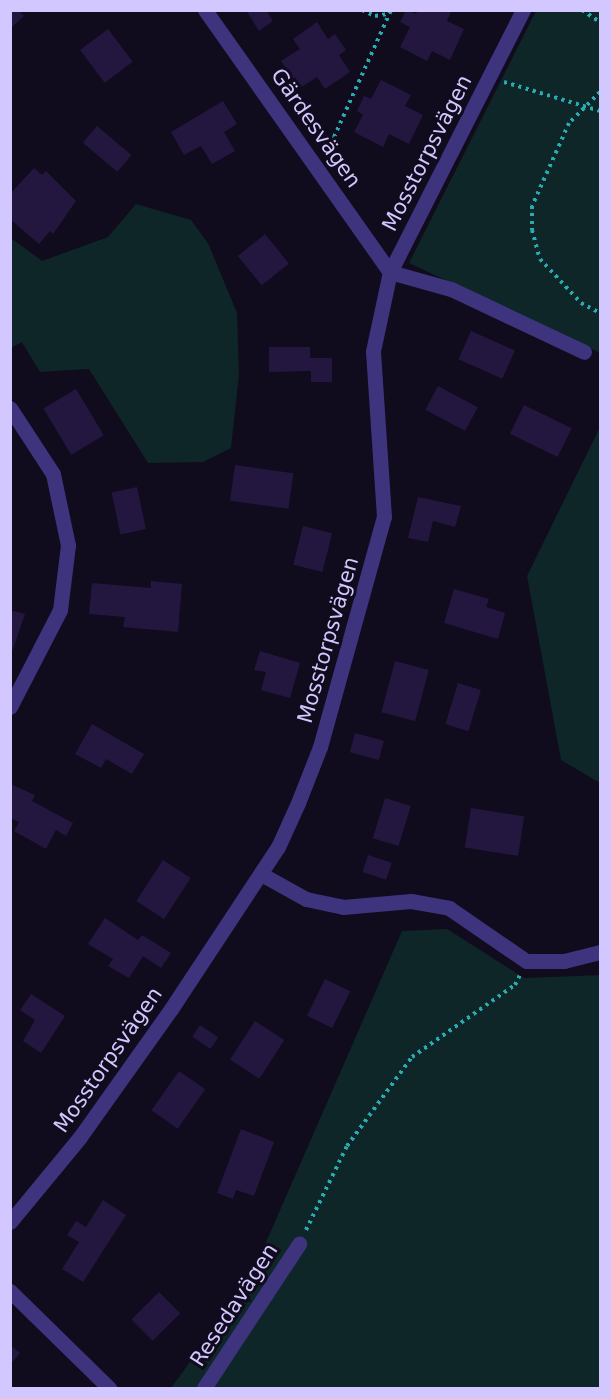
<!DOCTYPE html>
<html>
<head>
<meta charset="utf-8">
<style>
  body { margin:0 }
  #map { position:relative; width:611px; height:1399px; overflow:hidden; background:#100b1d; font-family:"DejaVu Sans",sans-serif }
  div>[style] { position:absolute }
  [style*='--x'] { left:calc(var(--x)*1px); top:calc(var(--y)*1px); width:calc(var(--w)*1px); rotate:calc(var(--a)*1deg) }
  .green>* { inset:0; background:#0e2627 }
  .building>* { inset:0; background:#23173f; transform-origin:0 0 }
  .path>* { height:4px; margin-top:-2px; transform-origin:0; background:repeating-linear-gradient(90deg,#29acb1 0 3px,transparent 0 7.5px) }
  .minor>* { height:15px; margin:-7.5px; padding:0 7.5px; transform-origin:7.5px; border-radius:7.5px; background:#3e347e }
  span { translate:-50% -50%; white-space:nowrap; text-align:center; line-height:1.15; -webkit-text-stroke:6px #100b1d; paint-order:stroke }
  .street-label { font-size:21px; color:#d3c7ff }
  .frame { position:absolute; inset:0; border:12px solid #d3c7ff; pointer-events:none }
</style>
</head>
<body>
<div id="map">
  <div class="green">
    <div style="clip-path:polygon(536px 11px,600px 11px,600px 353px,409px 263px)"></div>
    <div style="clip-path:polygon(136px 204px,191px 220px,208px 243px,237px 313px,239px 375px,231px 448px,203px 462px,148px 463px,89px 369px,40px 372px,22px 342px,11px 348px,11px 238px,42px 261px,108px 237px)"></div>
    <div style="clip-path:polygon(600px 427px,600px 783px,561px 760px,527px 576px)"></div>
    <div style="clip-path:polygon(447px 929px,524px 978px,600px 975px,600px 1388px,171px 1388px,250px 1279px,402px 931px)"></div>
  </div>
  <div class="building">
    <div style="clip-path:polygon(10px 10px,18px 10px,24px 16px,10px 29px)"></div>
    <div style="clip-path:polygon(246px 10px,266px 10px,273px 21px,259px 31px)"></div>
    <div style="clip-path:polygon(406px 10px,416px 14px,418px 10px,452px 10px,447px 21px,464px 29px,450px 60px,432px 51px,427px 61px,400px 47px,410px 27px,400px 22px)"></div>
    <div style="clip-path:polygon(317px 22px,328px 39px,335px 34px,346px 50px,339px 55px,350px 72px,325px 89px,317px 77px,300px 88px,281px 61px,300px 49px,293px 39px)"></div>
    <div style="left:108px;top:29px;width:41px;height:35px;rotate:53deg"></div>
    <div style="clip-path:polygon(381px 80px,411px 95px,405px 106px,423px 115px,409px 144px,389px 134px,383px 147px,354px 132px,363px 115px,357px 111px,364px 96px,371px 99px)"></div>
    <div style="clip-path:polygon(223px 101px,237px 124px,224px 132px,235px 151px,212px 164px,201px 146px,184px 155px,171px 132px)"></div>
    <div style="left:97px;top:126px;width:45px;height:22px;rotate:40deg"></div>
    <div style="clip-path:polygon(34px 168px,42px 175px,46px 171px,76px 201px,53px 234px,50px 231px,39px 244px,10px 219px,10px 194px)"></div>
    <div style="left:265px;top:234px;width:38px;height:35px;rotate:51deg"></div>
    <div style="left:471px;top:331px;width:48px;height:31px;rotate:24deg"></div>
    <div style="clip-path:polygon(269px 347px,310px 347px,310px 358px,332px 358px,332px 382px,311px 382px,311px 371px,269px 372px)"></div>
    <div style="left:438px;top:386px;width:45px;height:27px;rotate:28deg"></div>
    <div style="left:76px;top:389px;width:54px;height:38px;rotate:59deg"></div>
    <div style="left:524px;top:405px;width:53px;height:32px;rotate:26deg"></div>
    <div style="left:235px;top:465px;width:59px;height:36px;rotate:8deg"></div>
    <div style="left:137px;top:487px;width:43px;height:26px;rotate:78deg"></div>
    <div style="clip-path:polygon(418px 497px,461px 506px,455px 527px,433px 521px,428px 542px,408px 538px)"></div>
    <div style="left:303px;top:526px;width:30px;height:40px;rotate:14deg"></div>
    <div style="clip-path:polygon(151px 581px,182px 584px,178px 632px,123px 627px,125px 617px,89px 614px,92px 583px,151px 588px)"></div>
    <div style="clip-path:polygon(454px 589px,489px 599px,486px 607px,505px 613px,498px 639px,444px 623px)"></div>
    <div style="clip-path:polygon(10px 610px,25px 614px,11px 655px,10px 655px)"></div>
    <div style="clip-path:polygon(260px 651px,300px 663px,290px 698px,261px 690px,266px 672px,254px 670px)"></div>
    <div style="left:395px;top:661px;width:35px;height:53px;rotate:15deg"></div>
    <div style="left:458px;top:683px;width:24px;height:43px;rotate:17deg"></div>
    <div style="clip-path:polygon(92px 724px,144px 754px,132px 774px,106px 759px,101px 768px,75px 754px)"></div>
    <div style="left:355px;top:733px;width:30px;height:20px;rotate:15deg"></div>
    <div style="clip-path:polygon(10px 784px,35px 795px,32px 801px,73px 823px,66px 836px,56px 830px,46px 849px,14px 831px,19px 822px,10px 818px)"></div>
    <div style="left:385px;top:798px;width:27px;height:42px;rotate:17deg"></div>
    <div style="left:471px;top:808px;width:54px;height:40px;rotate:9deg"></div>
    <div style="left:368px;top:855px;width:25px;height:18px;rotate:18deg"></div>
    <div style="left:163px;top:860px;width:33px;height:49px;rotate:33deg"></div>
    <div style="clip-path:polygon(105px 918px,138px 940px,142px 935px,171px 953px,161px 968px,143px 956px,129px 978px,108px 966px,113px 959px,88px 944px)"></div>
    <div style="left:325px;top:979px;width:28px;height:41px;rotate:26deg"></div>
    <div style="clip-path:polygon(31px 994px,65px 1016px,41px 1053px,23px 1041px,35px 1020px,20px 1010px)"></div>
    <div style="left:255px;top:1021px;width:35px;height:46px;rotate:33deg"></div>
    <div style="left:200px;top:1025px;width:22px;height:14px;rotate:34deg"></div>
    <div style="left:179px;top:1071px;width:32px;height:48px;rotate:35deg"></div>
    <div style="clip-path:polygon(241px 1129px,274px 1142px,254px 1196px,236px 1190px,233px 1199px,217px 1193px)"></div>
    <div style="clip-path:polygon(103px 1200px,126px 1215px,83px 1282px,62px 1269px,79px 1242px,67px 1235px,76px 1221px,86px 1227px)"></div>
    <div style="left:159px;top:1292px;width:30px;height:39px;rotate:45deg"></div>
    <div style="clip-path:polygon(10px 1345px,20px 1353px,10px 1365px)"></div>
  </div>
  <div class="path">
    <div style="--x:362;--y:10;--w:14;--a:25"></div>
    <div style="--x:375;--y:16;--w:12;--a:-9"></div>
    <div style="--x:582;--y:10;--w:22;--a:34"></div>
    <div style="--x:504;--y:82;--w:100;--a:16.8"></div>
    <div style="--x:600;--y:92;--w:44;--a:135"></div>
    <div style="--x:569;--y:123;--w:91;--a:114"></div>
    <div style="--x:532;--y:206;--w:24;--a:90"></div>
    <div style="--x:532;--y:230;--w:30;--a:75"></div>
    <div style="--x:540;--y:259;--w:60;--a:47"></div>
    <div style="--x:581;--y:303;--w:21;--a:28"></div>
    <div style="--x:324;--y:150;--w:16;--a:-52"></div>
    <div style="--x:334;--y:137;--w:139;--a:-65.8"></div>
    <div style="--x:306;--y:1230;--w:93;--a:-64"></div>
    <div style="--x:347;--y:1146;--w:110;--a:-53.9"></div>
    <div style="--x:412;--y:1057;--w:126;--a:-35"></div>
    <div style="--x:515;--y:985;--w:11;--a:-63"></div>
  </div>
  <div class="minor">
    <div style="--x:205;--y:10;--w:321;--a:54.8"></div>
    <div style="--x:390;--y:272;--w:63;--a:15.6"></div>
    <div style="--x:451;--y:289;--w:147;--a:25.3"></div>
    <div style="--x:10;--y:408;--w:79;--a:56.9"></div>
    <div style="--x:53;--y:474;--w:73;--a:78.1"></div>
    <div style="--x:68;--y:545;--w:65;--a:97"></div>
    <div style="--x:60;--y:610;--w:109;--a:117.3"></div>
    <div style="--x:261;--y:874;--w:51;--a:29.1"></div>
    <div style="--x:306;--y:899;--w:38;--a:12"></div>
    <div style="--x:343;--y:907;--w:68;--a:-5"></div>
    <div style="--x:411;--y:901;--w:39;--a:10"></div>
    <div style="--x:449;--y:908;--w:93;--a:34.5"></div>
    <div style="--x:526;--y:961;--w:38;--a:0"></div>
    <div style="--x:564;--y:961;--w:37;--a:-14"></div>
    <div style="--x:10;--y:1222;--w:110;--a:-50.5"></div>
    <div style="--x:80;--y:1137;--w:157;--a:-54.6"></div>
    <div style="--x:171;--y:1009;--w:194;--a:-56.6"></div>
    <div style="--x:278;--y:847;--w:48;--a:-65.6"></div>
    <div style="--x:298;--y:803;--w:60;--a:-68.6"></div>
    <div style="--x:320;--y:747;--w:239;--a:-74.5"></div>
    <div style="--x:384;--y:517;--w:166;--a:-93.8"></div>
    <div style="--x:373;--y:351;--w:81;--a:-77.9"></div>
    <div style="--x:390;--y:272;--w:294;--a:-63.1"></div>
    <div style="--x:10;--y:1291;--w:139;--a:44.4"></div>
    <div style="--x:204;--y:1388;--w:173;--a:-56.6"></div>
  </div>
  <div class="street-label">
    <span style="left:316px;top:128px;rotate:55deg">Gärdesvägen</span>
    <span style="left:427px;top:153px;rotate:-63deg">Mosstorpsvägen</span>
    <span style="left:328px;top:640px;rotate:-74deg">Mosstorpsvägen</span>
    <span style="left:108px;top:1060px;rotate:-55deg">Mosstorpsvägen</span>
    <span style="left:234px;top:1305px;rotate:-57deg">Resedavägen</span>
  </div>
  <div class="frame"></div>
</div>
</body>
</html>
